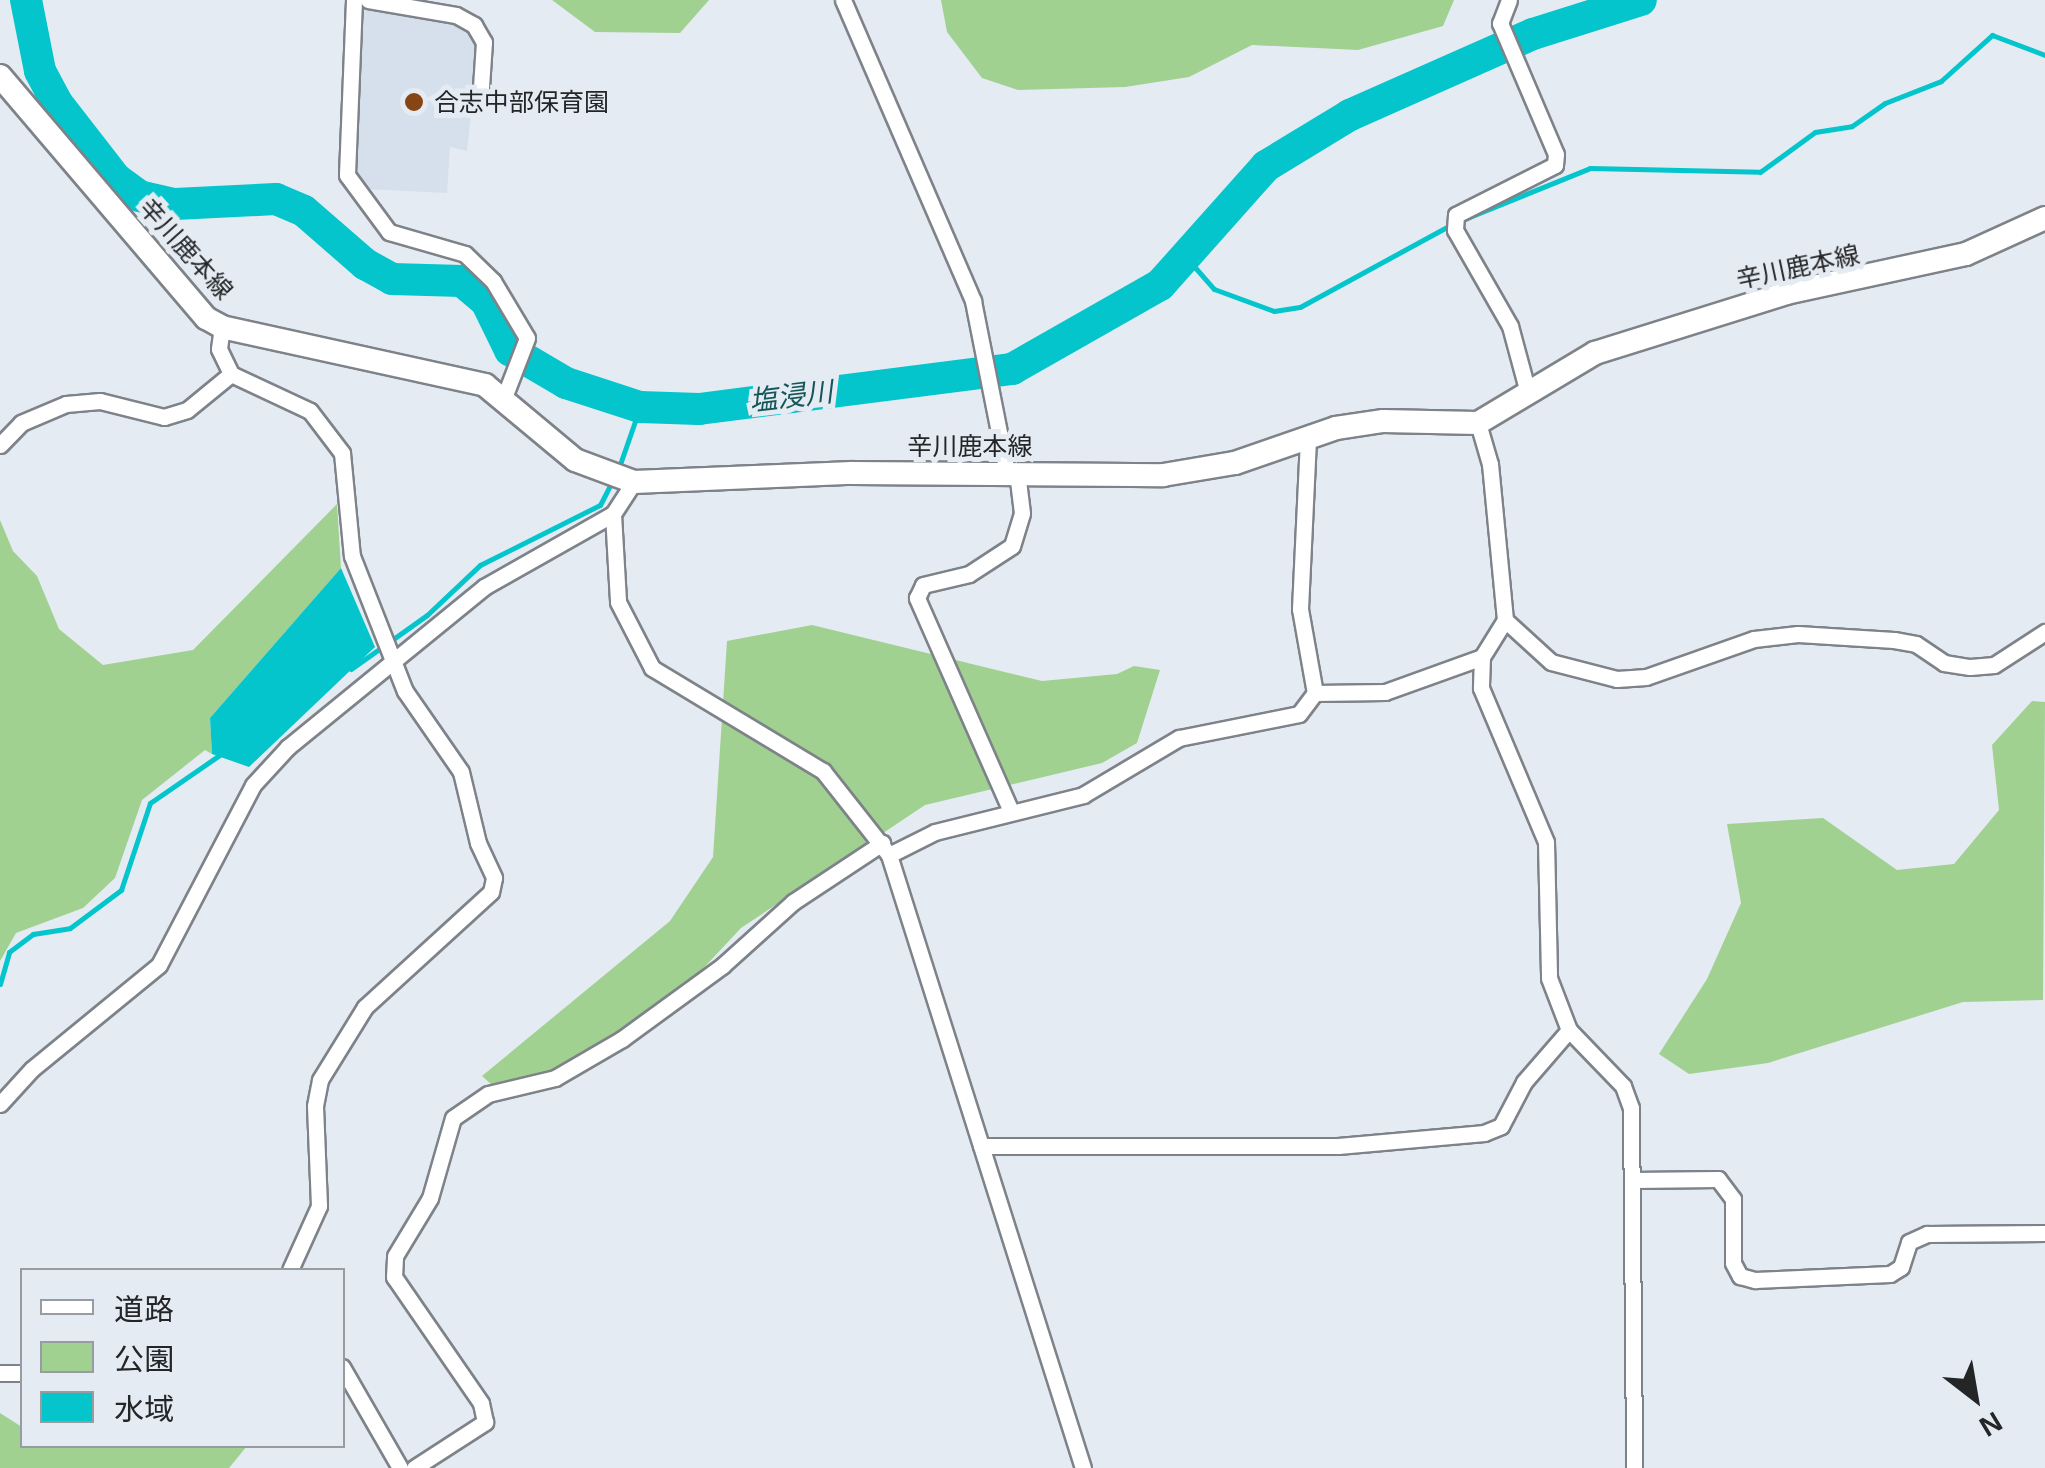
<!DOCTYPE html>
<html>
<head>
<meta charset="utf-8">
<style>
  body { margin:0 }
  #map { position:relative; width:2045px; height:1468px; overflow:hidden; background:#e5ebf2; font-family:Arial,"Noto Sans JP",sans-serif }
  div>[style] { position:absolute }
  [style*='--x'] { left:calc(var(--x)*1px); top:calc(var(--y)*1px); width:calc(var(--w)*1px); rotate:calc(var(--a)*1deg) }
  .built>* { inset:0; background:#d5e0ec }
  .green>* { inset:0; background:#a0d191 }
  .water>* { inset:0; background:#04c5cb }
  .stream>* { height:5px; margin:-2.5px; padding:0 2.5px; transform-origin:2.5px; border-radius:2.5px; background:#04c5cb }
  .river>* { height:32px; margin:-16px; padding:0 16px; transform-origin:16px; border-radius:16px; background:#04c5cb }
  .roads { filter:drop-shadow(2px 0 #7e8389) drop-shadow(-2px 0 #7e8389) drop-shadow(0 2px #7e8389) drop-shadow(0 -2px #7e8389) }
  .street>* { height:15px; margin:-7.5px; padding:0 7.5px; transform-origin:7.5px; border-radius:7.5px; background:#fff }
  .secondary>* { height:22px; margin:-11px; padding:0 11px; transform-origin:11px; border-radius:11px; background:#fff }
  .dots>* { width:28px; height:28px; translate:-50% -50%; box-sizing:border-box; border:5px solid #e5ebf2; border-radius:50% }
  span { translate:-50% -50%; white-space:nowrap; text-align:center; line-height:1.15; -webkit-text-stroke:10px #e5ebf2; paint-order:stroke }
  .poi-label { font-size:25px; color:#232527 }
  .left { translate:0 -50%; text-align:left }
  .street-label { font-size:25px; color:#232527 }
  .water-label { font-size:28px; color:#155659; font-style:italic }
  .legend { position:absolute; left:20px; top:1268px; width:325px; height:180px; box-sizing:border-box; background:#e5ebf2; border:2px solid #979ca1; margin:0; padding:12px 18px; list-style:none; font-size:30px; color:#232527 }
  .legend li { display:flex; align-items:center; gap:20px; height:50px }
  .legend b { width:50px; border:2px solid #979ca1 }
  .north { position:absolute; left:1925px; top:1348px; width:100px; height:100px; -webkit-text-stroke:8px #e5ebf2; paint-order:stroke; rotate:149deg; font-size:28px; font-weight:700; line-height:40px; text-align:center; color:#232527 }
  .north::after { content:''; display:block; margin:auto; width:35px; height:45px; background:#232527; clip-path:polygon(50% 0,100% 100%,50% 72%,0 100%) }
</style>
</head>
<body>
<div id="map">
  <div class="built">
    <div style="clip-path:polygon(373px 7px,449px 20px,472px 36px,477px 58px,467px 151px,450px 147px,447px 193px,363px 189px,352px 171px,360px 14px)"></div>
  </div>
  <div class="green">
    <div style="clip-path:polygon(552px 0,709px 0,680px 33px,595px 32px)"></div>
    <div style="clip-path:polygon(941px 0,1454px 0,1443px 26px,1358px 50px,1252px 45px,1189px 77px,1125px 87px,1018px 90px,982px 78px,947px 32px)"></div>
    <div style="clip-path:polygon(337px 504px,341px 568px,210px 718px,212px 754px,205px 750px,142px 800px,115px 878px,83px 908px,16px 933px,0 961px,0 520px,13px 551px,37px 576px,59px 629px,103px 665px,193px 650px)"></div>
    <div style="clip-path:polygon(812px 625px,1042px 681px,1117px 674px,1134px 666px,1160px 670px,1137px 743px,1102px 763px,925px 805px,741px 928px,684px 989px,617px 1038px,502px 1094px,482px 1076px,670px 921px,713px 857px,727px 641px)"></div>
    <div style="clip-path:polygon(2032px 701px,2045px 702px,2043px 1000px,1963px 1002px,1768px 1063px,1689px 1074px,1659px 1054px,1707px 979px,1741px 903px,1727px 824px,1823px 818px,1897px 870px,1954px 864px,1999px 810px,1992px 745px)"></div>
    <div style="clip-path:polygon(0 1413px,22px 1427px,22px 1446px,247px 1446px,229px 1468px,0 1468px)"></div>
  </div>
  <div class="water">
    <div style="clip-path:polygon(341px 568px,375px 647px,249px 767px,212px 754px,210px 718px)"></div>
  </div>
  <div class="stream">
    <div style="--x:1462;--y:220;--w:138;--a:-22.1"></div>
    <div style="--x:1590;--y:168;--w:170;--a:1.3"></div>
    <div style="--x:1760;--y:172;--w:68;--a:-36"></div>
    <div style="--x:1815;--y:132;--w:37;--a:-9"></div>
    <div style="--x:1852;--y:126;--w:40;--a:-34.9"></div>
    <div style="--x:1885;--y:103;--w:60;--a:-21.4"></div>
    <div style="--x:1941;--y:81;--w:69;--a:-42"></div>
    <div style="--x:1992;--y:35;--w:57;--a:20.7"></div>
    <div style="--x:1185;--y:256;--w:44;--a:48.7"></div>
    <div style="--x:1214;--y:289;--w:64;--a:20.1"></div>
    <div style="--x:1274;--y:311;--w:26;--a:-9"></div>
    <div style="--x:1300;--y:307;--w:173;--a:-28.6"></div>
    <div style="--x:618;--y:470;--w:67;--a:-70.8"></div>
    <div style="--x:351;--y:669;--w:93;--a:-35.4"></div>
    <div style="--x:427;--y:615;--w:73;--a:-43.3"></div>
    <div style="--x:480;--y:565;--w:134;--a:-26.6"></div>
    <div style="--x:600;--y:505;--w:29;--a:-63"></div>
    <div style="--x:0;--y:984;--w:33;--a:-74"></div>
    <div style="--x:9;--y:952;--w:30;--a:-37"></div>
    <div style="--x:33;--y:934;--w:37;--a:-9"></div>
    <div style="--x:70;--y:928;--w:64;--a:-36.7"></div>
    <div style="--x:121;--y:890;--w:92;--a:-71.6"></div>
    <div style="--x:150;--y:803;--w:86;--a:-34.6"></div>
  </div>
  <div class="river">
    <div style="--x:26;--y:0;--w:72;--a:78.8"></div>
    <div style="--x:40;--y:71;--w:36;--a:62"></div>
    <div style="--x:57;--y:103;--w:96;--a:52.2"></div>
    <div style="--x:116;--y:179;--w:29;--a:36"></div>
    <div style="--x:139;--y:196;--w:37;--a:13"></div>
    <div style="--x:175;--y:204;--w:101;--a:-2.8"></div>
    <div style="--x:276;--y:199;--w:30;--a:23"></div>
    <div style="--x:304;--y:211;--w:81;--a:41"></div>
    <div style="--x:365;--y:264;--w:31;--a:29"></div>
    <div style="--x:392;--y:279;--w:70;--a:1.6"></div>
    <div style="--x:462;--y:281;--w:31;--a:40"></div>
    <div style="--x:486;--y:301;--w:55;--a:63.9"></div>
    <div style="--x:510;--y:350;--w:65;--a:30.5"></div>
    <div style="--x:566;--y:383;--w:78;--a:18"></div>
    <div style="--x:640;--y:407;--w:59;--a:1.9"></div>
    <div style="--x:699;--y:409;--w:316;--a:-7.3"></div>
    <div style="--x:1012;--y:369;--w:170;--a:-29.6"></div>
    <div style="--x:1160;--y:285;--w:159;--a:-48.3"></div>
    <div style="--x:1266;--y:166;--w:98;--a:-31.3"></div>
    <div style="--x:1350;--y:115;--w:200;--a:-23.9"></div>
    <div style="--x:1533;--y:34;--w:113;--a:-17.5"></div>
  </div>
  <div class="roads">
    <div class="street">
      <div style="--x:354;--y:0;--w:175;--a:92.3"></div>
      <div style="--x:347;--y:175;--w:71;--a:53.6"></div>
      <div style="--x:389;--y:232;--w:79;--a:16.1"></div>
      <div style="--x:465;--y:254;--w:39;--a:44"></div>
      <div style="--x:493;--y:281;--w:66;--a:59.2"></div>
      <div style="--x:527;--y:338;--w:61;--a:111.1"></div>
      <div style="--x:368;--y:0;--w:89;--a:9.7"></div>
      <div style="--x:456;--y:15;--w:21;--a:29"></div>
      <div style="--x:474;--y:25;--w:20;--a:60"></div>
      <div style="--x:484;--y:42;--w:60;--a:93.8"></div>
      <div style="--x:843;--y:0;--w:328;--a:66.6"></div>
      <div style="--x:973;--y:301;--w:174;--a:78.8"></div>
      <div style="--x:1509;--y:0;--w:25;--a:111"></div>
      <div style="--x:1500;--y:23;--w:142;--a:66.9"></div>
      <div style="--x:1556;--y:154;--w:11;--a:95"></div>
      <div style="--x:1555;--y:165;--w:111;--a:153.2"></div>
      <div style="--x:1456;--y:215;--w:15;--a:94"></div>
      <div style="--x:1455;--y:230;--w:111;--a:60.2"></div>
      <div style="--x:1510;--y:326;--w:65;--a:74.9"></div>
      <div style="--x:222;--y:327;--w:22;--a:98"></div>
      <div style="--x:219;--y:349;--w:28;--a:64"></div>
      <div style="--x:231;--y:374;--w:87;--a:25.1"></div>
      <div style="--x:310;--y:411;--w:53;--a:52.7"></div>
      <div style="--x:342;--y:453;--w:103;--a:84.5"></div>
      <div style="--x:352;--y:556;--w:145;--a:68.6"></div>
      <div style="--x:405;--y:691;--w:98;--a:55.3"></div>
      <div style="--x:461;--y:772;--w:73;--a:76.5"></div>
      <div style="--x:478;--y:843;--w:38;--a:65"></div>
      <div style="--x:494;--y:878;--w:14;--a:102"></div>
      <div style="--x:491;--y:892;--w:171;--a:137.6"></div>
      <div style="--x:365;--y:1007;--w:86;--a:121.7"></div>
      <div style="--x:320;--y:1080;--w:26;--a:101"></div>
      <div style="--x:315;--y:1106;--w:100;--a:87.7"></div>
      <div style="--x:319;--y:1206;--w:70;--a:114.4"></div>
      <div style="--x:1478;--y:423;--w:43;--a:73.7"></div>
      <div style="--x:1490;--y:464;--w:157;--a:84.5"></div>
      <div style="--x:1505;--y:620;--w:62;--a:42.4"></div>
      <div style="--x:1551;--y:662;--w:68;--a:14.4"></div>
      <div style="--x:1617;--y:679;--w:29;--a:-4"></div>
      <div style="--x:1646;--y:677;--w:114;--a:-19.4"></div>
      <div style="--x:1754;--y:639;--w:44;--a:-6.5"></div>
      <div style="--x:1798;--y:634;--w:96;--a:3.6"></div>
      <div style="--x:1894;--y:640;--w:22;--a:10"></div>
      <div style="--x:1916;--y:644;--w:34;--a:34"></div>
      <div style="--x:1944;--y:663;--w:26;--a:9"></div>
      <div style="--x:1970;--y:667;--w:24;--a:-5"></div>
      <div style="--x:1994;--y:665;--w:61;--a:-32.9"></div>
      <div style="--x:1308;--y:439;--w:170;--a:92.7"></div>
      <div style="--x:1300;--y:609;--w:85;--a:79.9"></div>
      <div style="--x:1315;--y:693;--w:70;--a:-0.8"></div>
      <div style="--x:1385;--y:692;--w:103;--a:-19.8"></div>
      <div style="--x:0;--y:445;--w:30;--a:-46"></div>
      <div style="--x:21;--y:423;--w:49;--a:-22.9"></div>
      <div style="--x:66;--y:404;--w:34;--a:-5"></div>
      <div style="--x:100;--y:401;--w:66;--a:14"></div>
      <div style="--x:164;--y:417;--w:24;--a:-17"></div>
      <div style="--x:187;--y:410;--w:57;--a:-39.3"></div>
      <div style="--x:613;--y:514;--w:88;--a:86.7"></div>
      <div style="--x:618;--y:602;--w:74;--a:62.7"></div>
      <div style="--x:652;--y:668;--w:200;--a:31.1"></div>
      <div style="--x:823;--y:771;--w:107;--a:51.8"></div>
      <div style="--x:889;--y:855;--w:643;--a:72.44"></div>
      <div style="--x:1505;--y:620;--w:44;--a:121.9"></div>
      <div style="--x:1482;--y:657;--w:31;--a:92"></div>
      <div style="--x:1481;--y:688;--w:167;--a:67.1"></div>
      <div style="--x:1546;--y:842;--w:136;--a:88.7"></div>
      <div style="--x:1549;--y:978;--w:56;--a:69"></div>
      <div style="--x:1569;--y:1030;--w:78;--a:46"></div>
      <div style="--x:1623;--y:1086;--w:23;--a:70"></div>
      <div style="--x:1631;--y:1108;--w:360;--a:89.5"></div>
      <div style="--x:1010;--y:809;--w:231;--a:-113.8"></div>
      <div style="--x:917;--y:598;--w:14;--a:-65"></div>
      <div style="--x:923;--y:585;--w:47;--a:-13.4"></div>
      <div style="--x:969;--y:574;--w:51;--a:-33.1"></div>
      <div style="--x:1012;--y:546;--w:34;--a:-73"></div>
      <div style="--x:1022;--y:513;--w:41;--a:-97"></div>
      <div style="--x:889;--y:855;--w:51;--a:-26.6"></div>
      <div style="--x:935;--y:832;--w:153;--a:-14"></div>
      <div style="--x:1083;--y:795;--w:112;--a:-30.7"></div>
      <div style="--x:1179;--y:738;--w:122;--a:-11.3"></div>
      <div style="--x:1299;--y:714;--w:26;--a:-53"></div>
      <div style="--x:0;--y:1104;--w:47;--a:-47.6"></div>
      <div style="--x:32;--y:1069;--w:164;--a:-39.3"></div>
      <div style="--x:159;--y:965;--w:203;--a:-62.4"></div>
      <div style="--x:253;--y:785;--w:52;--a:-47.4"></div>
      <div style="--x:288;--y:747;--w:253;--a:-39.2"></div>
      <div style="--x:484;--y:587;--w:148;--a:-29.5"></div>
      <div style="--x:613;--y:514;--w:38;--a:-57"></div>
      <div style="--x:981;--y:1146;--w:357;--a:0"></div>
      <div style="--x:1338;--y:1146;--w:147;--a:-5.1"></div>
      <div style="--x:1484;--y:1133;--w:18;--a:-22"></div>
      <div style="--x:1501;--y:1126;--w:50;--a:-62.4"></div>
      <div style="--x:1524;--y:1082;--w:69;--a:-49.1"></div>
      <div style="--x:1633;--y:1180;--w:85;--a:-0.7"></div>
      <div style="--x:1718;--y:1179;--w:25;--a:53"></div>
      <div style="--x:1733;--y:1199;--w:64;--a:90"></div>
      <div style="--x:1733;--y:1263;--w:15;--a:62"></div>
      <div style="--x:1740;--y:1276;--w:16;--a:15"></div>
      <div style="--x:1755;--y:1280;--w:135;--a:-2.5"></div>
      <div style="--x:1890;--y:1274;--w:13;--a:-32"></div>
      <div style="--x:1901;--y:1267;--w:26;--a:-72"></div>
      <div style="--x:1909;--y:1242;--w:20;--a:-24"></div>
      <div style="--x:1927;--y:1234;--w:118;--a:-0.5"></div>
      <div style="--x:342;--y:1367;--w:116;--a:60.1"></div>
      <div style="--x:0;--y:1373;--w:22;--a:0"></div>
      <div style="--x:414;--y:1468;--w:85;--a:-32.9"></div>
      <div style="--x:485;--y:1422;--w:19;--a:-102"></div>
      <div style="--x:481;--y:1403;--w:153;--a:-124.6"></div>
      <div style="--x:394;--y:1277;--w:21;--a:-87"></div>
      <div style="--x:395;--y:1256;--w:68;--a:-58.9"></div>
      <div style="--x:430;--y:1198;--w:83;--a:-74"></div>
      <div style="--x:453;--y:1118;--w:42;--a:-34.4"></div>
      <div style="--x:488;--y:1094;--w:69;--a:-13.4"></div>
      <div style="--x:555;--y:1078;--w:78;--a:-30.2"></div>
      <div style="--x:622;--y:1039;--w:124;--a:-36.1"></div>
      <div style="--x:722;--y:966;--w:96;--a:-42"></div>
      <div style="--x:793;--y:902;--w:107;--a:-33.5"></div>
    </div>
    <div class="secondary">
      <div style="--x:0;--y:76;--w:318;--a:49.6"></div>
      <div style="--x:206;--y:318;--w:18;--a:29"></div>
      <div style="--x:222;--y:327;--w:269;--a:12.4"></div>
      <div style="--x:485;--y:385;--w:117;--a:39.8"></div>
      <div style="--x:575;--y:460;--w:63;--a:20.4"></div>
      <div style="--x:634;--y:482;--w:218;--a:-2.4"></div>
      <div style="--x:852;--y:473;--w:311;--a:0.4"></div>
      <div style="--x:1163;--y:475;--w:73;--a:-9.5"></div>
      <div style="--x:1235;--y:463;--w:107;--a:-19.1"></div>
      <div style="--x:1336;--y:428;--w:48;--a:-8.5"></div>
      <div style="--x:1383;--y:421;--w:95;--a:1.2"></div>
      <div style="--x:1478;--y:423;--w:136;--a:-30.9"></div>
      <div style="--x:1595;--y:353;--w:200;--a:-17.4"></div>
      <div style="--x:1786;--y:293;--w:184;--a:-12.2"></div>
      <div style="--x:1966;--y:254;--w:87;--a:-24.5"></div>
    </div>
  </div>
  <div class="dots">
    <div style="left:414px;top:102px;background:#884514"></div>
  </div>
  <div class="poi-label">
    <span class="left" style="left:434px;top:102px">合志中部保育園</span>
  </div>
  <div class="street-label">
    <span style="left:186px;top:249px;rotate:48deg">辛川鹿本線</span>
    <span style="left:1798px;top:267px;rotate:-12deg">辛川鹿本線</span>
    <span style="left:970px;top:446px">辛川鹿本線</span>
  </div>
  <div class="water-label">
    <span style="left:791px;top:397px;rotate:-7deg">塩浸川</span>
  </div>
  <ul class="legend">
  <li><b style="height:12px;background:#fff"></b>道路</li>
  <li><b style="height:28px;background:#a0d191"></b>公園</li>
  <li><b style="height:28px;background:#04c5cb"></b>水域</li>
  </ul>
  <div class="north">N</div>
</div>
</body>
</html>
